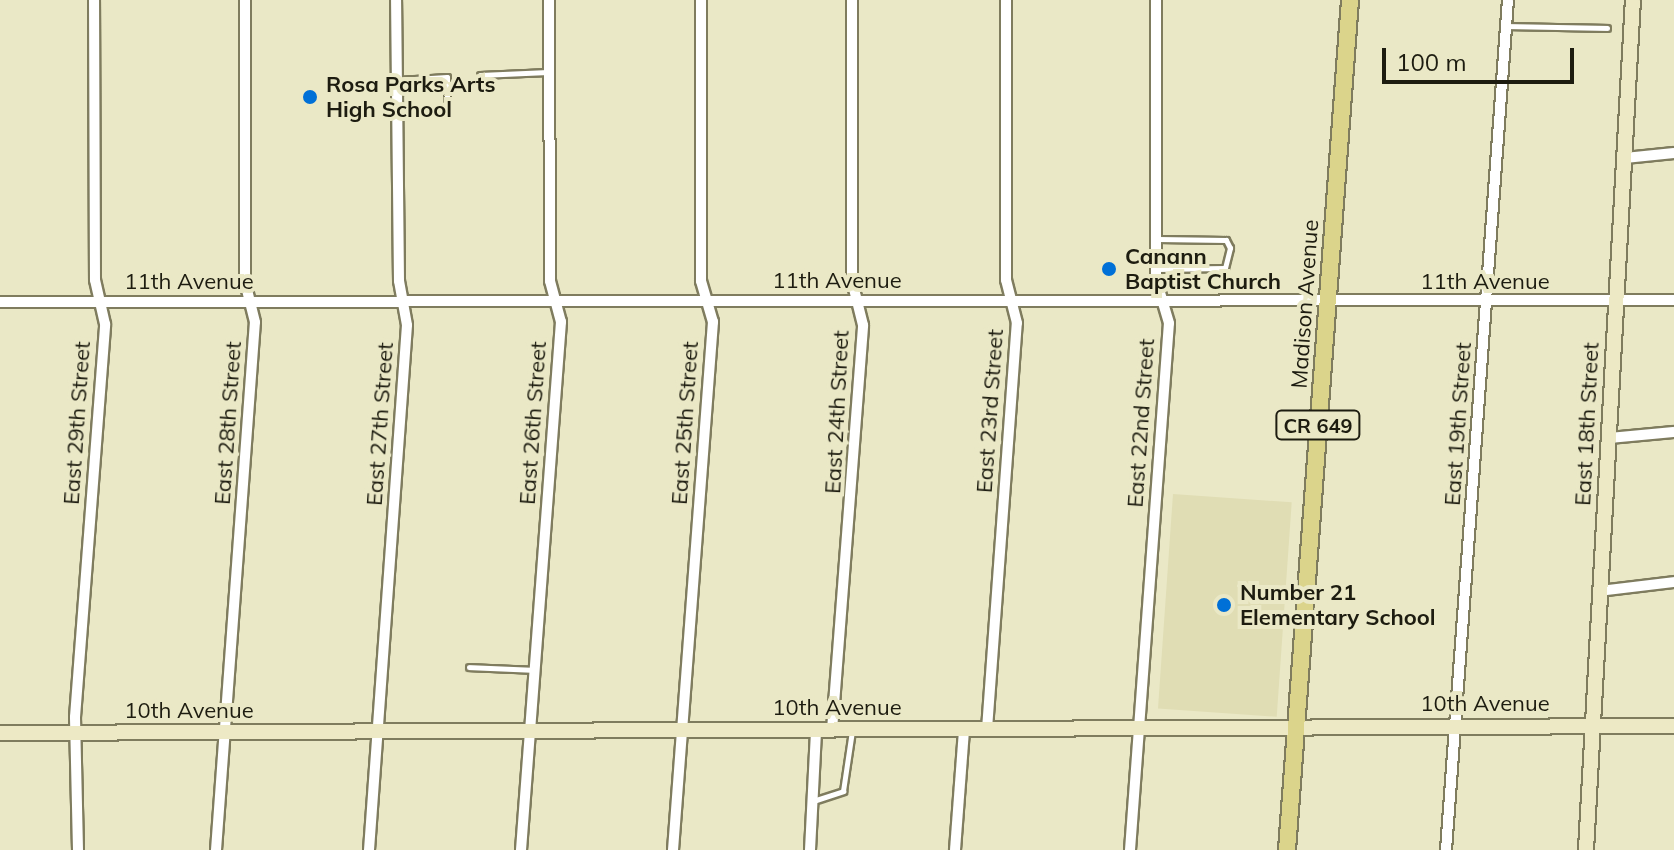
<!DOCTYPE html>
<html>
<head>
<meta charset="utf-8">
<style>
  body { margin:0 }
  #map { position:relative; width:1674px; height:850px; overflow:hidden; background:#eae8c6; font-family:Mulish,sans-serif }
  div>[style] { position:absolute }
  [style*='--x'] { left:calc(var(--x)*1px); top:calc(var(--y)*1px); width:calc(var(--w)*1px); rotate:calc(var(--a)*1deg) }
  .built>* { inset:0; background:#e0ddb4; transform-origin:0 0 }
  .roads { filter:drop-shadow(2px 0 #7f7c5e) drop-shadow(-2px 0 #7f7c5e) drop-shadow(0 2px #7f7c5e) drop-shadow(0 -2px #7f7c5e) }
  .lane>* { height:5px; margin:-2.5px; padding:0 2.5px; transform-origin:2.5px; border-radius:2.5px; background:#fff }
  .street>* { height:10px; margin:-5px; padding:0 5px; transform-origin:5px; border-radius:5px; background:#fff }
  .secondary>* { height:14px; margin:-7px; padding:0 7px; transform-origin:7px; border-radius:7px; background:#ede9c5 }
  .primary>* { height:16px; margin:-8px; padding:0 8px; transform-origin:8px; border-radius:8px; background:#dbd48b }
  .dots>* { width:22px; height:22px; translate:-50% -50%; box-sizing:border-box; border:4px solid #eae8c6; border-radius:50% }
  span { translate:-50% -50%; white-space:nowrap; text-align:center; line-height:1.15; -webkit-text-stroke:8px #eae8c6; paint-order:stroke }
  .shield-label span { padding:2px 6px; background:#eae8c6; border:2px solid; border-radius:6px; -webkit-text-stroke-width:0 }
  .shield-label { font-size:20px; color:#1d1c10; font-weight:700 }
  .poi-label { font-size:22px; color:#1d1c10; font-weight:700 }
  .left { translate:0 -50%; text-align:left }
  .street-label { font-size:22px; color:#1d1c10 }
  .scale { position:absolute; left:1382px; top:48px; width:192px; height:36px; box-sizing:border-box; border:4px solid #1d1c10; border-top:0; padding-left:10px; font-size:24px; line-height:28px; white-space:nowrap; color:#1d1c10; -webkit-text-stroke:6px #eae8c6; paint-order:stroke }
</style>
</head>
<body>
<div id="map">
  <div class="built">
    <div style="left:1173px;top:494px;width:119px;height:215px;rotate:4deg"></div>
  </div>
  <div class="roads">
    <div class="lane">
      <div style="--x:1507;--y:26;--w:100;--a:1.1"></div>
      <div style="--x:480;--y:75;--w:68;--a:-2.5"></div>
      <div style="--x:398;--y:80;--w:49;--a:-3.5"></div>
      <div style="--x:447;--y:77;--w:35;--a:90"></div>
      <div style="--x:1157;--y:269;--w:68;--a:-0.8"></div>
      <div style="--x:1225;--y:268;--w:21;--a:-76"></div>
      <div style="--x:1230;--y:248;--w:9;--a:-117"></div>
      <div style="--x:1226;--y:240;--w:68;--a:-179.2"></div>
      <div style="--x:469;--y:667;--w:65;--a:2.6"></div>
      <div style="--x:813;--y:801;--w:32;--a:-18"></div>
      <div style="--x:843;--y:791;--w:61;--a:-81.5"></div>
    </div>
    <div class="street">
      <div style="--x:1625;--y:158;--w:49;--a:-5.8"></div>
      <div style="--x:0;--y:302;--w:1674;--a:-0.07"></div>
      <div style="--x:1609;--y:438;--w:65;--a:-5.3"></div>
      <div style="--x:1599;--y:591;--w:76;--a:-6.8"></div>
      <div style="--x:987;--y:729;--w:407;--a:-85.8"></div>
      <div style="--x:1017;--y:323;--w:44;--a:-104.3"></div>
      <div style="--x:1006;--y:280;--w:280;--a:-90"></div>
      <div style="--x:832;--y:730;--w:406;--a:-85.6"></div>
      <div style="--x:863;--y:325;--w:45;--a:-104"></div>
      <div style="--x:852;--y:281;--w:281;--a:-90"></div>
      <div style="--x:78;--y:850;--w:133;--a:-91.3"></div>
      <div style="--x:75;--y:717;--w:394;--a:-85.6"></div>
      <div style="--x:105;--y:324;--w:45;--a:-102.8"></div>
      <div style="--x:95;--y:280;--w:280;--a:-90.2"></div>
      <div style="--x:216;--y:850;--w:529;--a:-85.78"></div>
      <div style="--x:255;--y:322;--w:41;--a:-104"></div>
      <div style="--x:245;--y:282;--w:282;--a:-90"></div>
      <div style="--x:369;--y:850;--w:526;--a:-85.86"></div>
      <div style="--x:407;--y:325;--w:45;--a:-100.3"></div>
      <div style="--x:399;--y:281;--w:281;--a:-90.6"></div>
      <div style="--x:521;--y:850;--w:530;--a:-85.67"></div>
      <div style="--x:561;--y:322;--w:42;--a:-105"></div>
      <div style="--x:550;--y:281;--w:281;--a:-90.2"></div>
      <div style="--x:673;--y:850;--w:530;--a:-85.67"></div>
      <div style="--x:713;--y:322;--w:43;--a:-106.3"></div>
      <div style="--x:701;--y:281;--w:281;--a:-90"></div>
      <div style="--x:810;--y:850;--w:120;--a:-87.1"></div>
      <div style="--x:955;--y:850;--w:121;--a:-85.7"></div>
      <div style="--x:1130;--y:850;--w:528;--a:-85.77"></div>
      <div style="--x:1169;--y:323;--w:46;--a:-106.5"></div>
      <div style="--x:1156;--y:279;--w:279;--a:-90"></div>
      <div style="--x:1446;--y:850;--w:852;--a:-85.83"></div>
    </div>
    <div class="secondary">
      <div style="--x:0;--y:733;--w:1674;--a:-0.24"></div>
      <div style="--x:1586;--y:850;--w:851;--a:-86.84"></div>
    </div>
    <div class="primary">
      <div style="--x:1287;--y:850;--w:852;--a:-85.76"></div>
    </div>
  </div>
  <div class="dots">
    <div style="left:310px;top:97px;background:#0070d7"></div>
    <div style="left:1109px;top:269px;background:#0070d7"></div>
    <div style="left:1224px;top:605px;background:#0070d7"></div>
  </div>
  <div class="shield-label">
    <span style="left:1318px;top:425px">CR 649</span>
  </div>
  <div class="poi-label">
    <span class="left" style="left:326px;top:97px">Rosa Parks Arts<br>High School</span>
    <span class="left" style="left:1125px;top:269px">Canann<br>Baptist Church</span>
    <span class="left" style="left:1240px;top:605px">Number 21<br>Elementary School</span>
  </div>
  <div class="street-label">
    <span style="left:837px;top:281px">11th Avenue</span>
    <span style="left:189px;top:282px">11th Avenue</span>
    <span style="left:1485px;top:282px">11th Avenue</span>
    <span style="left:1305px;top:304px;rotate:-86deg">Madison Avenue</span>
    <span style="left:990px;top:411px;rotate:-86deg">East 23rd Street</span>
    <span style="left:837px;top:412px;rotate:-87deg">East 24th Street</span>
    <span style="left:77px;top:423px;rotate:-86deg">East 29th Street</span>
    <span style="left:228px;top:423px;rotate:-86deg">East 28th Street</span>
    <span style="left:533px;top:423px;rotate:-86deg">East 26th Street</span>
    <span style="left:685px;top:423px;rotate:-86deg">East 25th Street</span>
    <span style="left:1141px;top:423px;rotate:-86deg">East 22nd Street</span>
    <span style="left:380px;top:424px;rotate:-86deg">East 27th Street</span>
    <span style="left:1458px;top:424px;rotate:-86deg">East 19th Street</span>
    <span style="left:1587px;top:424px;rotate:-87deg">East 18th Street</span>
    <span style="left:1485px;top:704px">10th Avenue</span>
    <span style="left:837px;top:708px">10th Avenue</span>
    <span style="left:189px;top:711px">10th Avenue</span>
  </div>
  <div class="scale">100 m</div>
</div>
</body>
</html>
